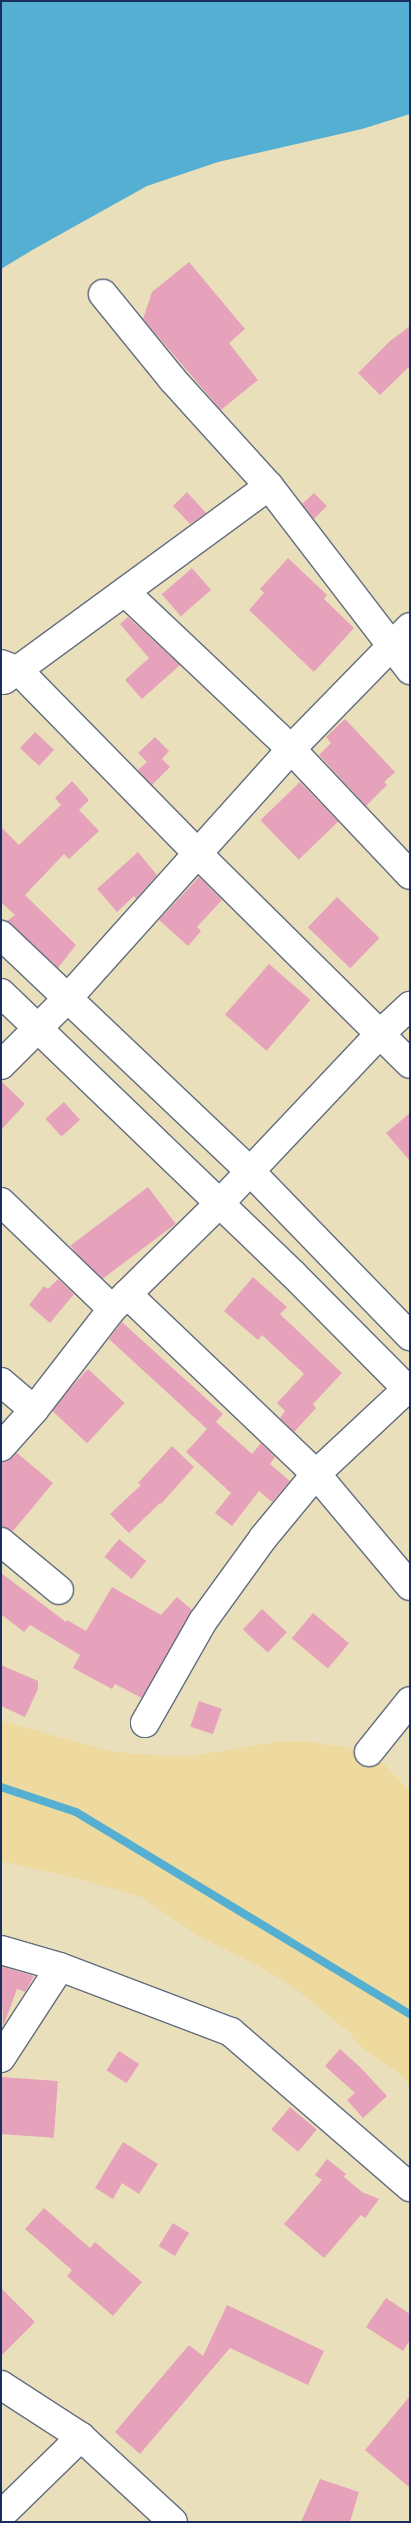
<!DOCTYPE html>
<html>
<head>
<meta charset="utf-8">
<style>
  body { margin:0 }
  #map { position:relative; width:411px; height:2523px; overflow:hidden; background:#eadfbb; font-family:"Comic Neue",sans-serif }
  div>[style] { position:absolute }
  [style*='--x'] { left:calc(var(--x)*1px); top:calc(var(--y)*1px); width:calc(var(--w)*1px); rotate:calc(var(--a)*1deg) }
  .sand>* { inset:0; background:#eeda9e }
  .water>* { inset:0; background:#54afd2 }
  .stream>* { height:8px; margin:-4px; padding:0 4px; transform-origin:4px; border-radius:4px; background:#54afd2 }
  .building>* { inset:0; background:#e7a2bb; transform-origin:0 0 }
  .roads { filter:drop-shadow(1px 0 #636d7f) drop-shadow(-1px 0 #636d7f) drop-shadow(0 1px #636d7f) drop-shadow(0 -1px #636d7f) }
  .minor>* { height:28px; margin:-14px; padding:0 14px; transform-origin:14px; border-radius:14px; background:#fff }
  span { translate:-50% -50%; white-space:nowrap; text-align:center; line-height:1.15; -webkit-text-stroke:4.5px #fdfcf7; paint-order:stroke }
  .frame { position:absolute; inset:0; border:2px solid #1b2f5e; pointer-events:none }
</style>
</head>
<body>
<div id="map">
  <div class="sand">
    <div style="clip-path:polygon(1px 1721px,106px 1750px,127px 1753px,170px 1757px,193px 1756px,281px 1741px,303px 1741px,345px 1747px,365px 1753px,384px 1764px,410px 1791px,410px 2086px,397px 2072px,361px 2047px,348px 2031px,293px 1987px,255px 1964px,197px 1935px,141px 1897px,79px 1879px,1px 1861px)"></div>
  </div>
  <div class="water">
    <div style="clip-path:polygon(1px 1px,410px 1px,410px 114px,362px 129px,218px 162px,147px 186px,34px 249px,1px 269px)"></div>
  </div>
  <div class="stream">
    <div style="--x:1;--y:1787;--w:79;--a:18.4"></div>
    <div style="--x:76;--y:1812;--w:390;--a:31.2"></div>
  </div>
  <div class="building">
    <div style="clip-path:polygon(189px 262px,245px 329px,229px 343px,258px 380px,221px 410px,143px 319px,152px 292px)"></div>
    <div style="clip-path:polygon(410px 326px,410px 366px,380px 395px,358px 373px,390px 341px)"></div>
    <div style="clip-path:polygon(187px 492px,206px 513px,190px 524px,173px 506px)"></div>
    <div style="clip-path:polygon(314px 493px,327px 506px,314px 519px,302px 504px)"></div>
    <div style="clip-path:polygon(288px 558px,327px 595px,324px 599px,354px 628px,314px 672px,249px 610px,264px 593px,260px 589px)"></div>
    <div style="left:192px;top:568px;width:29px;height:40px;rotate:49deg"></div>
    <div style="clip-path:polygon(128px 617px,180px 665px,142px 699px,125px 680px,149px 658px,120px 624px)"></div>
    <div style="clip-path:polygon(345px 719px,395px 772px,384px 782px,387px 785px,366px 806px,319px 755px,331px 743px,326px 737px)"></div>
    <div style="left:35px;top:732px;width:26px;height:22px;rotate:43deg"></div>
    <div style="clip-path:polygon(155px 737px,169px 751px,162px 759px,170px 767px,152px 785px,138px 770px,147px 762px,138px 753px)"></div>
    <div style="clip-path:polygon(72px 781px,89px 800px,79px 810px,99px 831px,69px 859px,64px 854px,25px 895px,76px 945px,58px 968px,7px 921px,15px 915px,1px 902px,1px 827px,19px 845px,61px 805px,55px 798px)"></div>
    <div style="left:300px;top:782px;width:55px;height:55px;rotate:46deg"></div>
    <div style="clip-path:polygon(138px 852px,157px 875px,136px 899px,134px 896px,117px 912px,97px 889px)"></div>
    <div style="clip-path:polygon(199px 877px,222px 900px,197px 927px,201px 931px,188px 946px,159px 920px)"></div>
    <div style="left:337px;top:897px;width:59px;height:42px;rotate:44deg"></div>
    <div style="left:269px;top:964px;width:55px;height:67px;rotate:41deg"></div>
    <div style="clip-path:polygon(1px 1081px,25px 1104px,1px 1130px)"></div>
    <div style="left:64px;top:1102px;width:24px;height:25px;rotate:48deg"></div>
    <div style="clip-path:polygon(410px 1113px,410px 1161px,386px 1133px)"></div>
    <div style="left:148px;top:1187px;width:46px;height:97px;rotate:53deg"></div>
    <div style="clip-path:polygon(253px 1277px,287px 1307px,280px 1314px,342px 1373px,313px 1404px,316px 1408px,294px 1432px,280px 1418px,285px 1411px,277px 1403px,304px 1374px,262px 1335px,258px 1340px,224px 1311px)"></div>
    <div style="clip-path:polygon(58px 1279px,74px 1294px,50px 1323px,29px 1305px,44px 1286px,48px 1289px)"></div>
    <div style="clip-path:polygon(122px 1322px,223px 1414px,216px 1422px,252px 1454px,261px 1443px,275px 1457px,270px 1464px,290px 1481px,272px 1502px,259px 1491px,232px 1526px,215px 1513px,231px 1493px,186px 1452px,207px 1429px,109px 1339px)"></div>
    <div style="left:88px;top:1369px;width:50px;height:55px;rotate:43deg"></div>
    <div style="clip-path:polygon(172px 1446px,194px 1467px,161px 1504px,160px 1503px,129px 1533px,110px 1514px,141px 1485px,138px 1483px)"></div>
    <div style="clip-path:polygon(17px 1453px,53px 1483px,13px 1531px,1px 1527px,1px 1462px,6px 1462px)"></div>
    <div style="left:119px;top:1539px;width:35px;height:23px;rotate:39deg"></div>
    <div style="clip-path:polygon(1px 1573px,66px 1622px,67px 1620px,86px 1631px,112px 1587px,161px 1615px,177px 1597px,192px 1610px,142px 1698px,115px 1684px,112px 1689px,73px 1668px,80px 1655px,30px 1625px,24px 1632px,1px 1614px)"></div>
    <div style="left:262px;top:1609px;width:34px;height:28px;rotate:43deg"></div>
    <div style="left:313px;top:1613px;width:47px;height:33px;rotate:40deg"></div>
    <div style="clip-path:polygon(1px 1665px,38px 1681px,38px 1689px,25px 1717px,1px 1706px)"></div>
    <div style="left:199px;top:1701px;width:24px;height:27px;rotate:19deg"></div>
    <div style="clip-path:polygon(1px 1966px,34px 1976px,25px 1992px,17px 1989px,3px 2027px)"></div>
    <div style="clip-path:polygon(340px 2049px,360px 2067px,387px 2096px,363px 2118px,347px 2100px,355px 2093px,325px 2066px)"></div>
    <div style="left:119px;top:2051px;width:24px;height:23px;rotate:33deg"></div>
    <div style="left:1px;top:2077px;width:57px;height:57px;rotate:4deg"></div>
    <div style="left:290px;top:2107px;width:35px;height:29px;rotate:40deg"></div>
    <div style="clip-path:polygon(123px 2142px,158px 2164px,139px 2194px,122px 2183px,113px 2199px,95px 2188px)"></div>
    <div style="clip-path:polygon(327px 2159px,346px 2174px,344px 2177px,362px 2192px,379px 2199px,365px 2218px,361px 2215px,324px 2258px,284px 2224px,322px 2180px,315px 2175px)"></div>
    <div style="clip-path:polygon(44px 2208px,90px 2248px,95px 2242px,142px 2282px,113px 2316px,67px 2276px,72px 2270px,25px 2229px)"></div>
    <div style="left:173px;top:2223px;width:19px;height:27px;rotate:32deg"></div>
    <div style="clip-path:polygon(1px 2288px,35px 2322px,1px 2356px)"></div>
    <div style="clip-path:polygon(386px 2298px,410px 2314px,410px 2340px,403px 2351px,366px 2327px)"></div>
    <div style="clip-path:polygon(227px 2305px,324px 2351px,308px 2385px,230px 2348px,140px 2454px,115px 2432px,189px 2345px,203px 2356px)"></div>
    <div style="clip-path:polygon(410px 2396px,410px 2488px,365px 2450px)"></div>
    <div style="clip-path:polygon(320px 2479px,359px 2492px,350px 2522px,301px 2522px)"></div>
  </div>
  <div class="roads">
    <div class="minor">
      <div style="--x:103;--y:294;--w:109;--a:50.9"></div>
      <div style="--x:172;--y:379;--w:144;--a:47.8"></div>
      <div style="--x:269;--y:486;--w:232;--a:52.5"></div>
      <div style="--x:125;--y:592;--w:228;--a:43.4"></div>
      <div style="--x:291;--y:749;--w:173;--a:46.6"></div>
      <div style="--x:1;--y:664;--w:19;--a:21"></div>
      <div style="--x:19;--y:671;--w:256;--a:45.6"></div>
      <div style="--x:198;--y:854;--w:298;--a:44.7"></div>
      <div style="--x:4;--y:680;--w:328;--a:-36.2"></div>
      <div style="--x:1;--y:935;--w:343;--a:43.5"></div>
      <div style="--x:250;--y:1171;--w:230;--a:45.9"></div>
      <div style="--x:1;--y:993;--w:405;--a:43.9"></div>
      <div style="--x:293;--y:1274;--w:166;--a:45.2"></div>
      <div style="--x:1;--y:1065;--w:93;--a:-45"></div>
      <div style="--x:67;--y:999;--w:336;--a:-48.1"></div>
      <div style="--x:291;--y:749;--w:170;--a:-45.7"></div>
      <div style="--x:1;--y:1202;--w:154;--a:43.9"></div>
      <div style="--x:127;--y:1294;--w:261;--a:43.6"></div>
      <div style="--x:316;--y:1474;--w:146;--a:50"></div>
      <div style="--x:1;--y:1382;--w:43;--a:40.3"></div>
      <div style="--x:1;--y:1447;--w:50;--a:-48.3"></div>
      <div style="--x:34;--y:1410;--w:128;--a:-52.3"></div>
      <div style="--x:112;--y:1309;--w:151;--a:-44.5"></div>
      <div style="--x:220;--y:1203;--w:234;--a:-46.6"></div>
      <div style="--x:381;--y:1033;--w:40;--a:-43"></div>
      <div style="--x:1;--y:1542;--w:75;--a:39.6"></div>
      <div style="--x:145;--y:1723;--w:117;--a:-60.4"></div>
      <div style="--x:203;--y:1621;--w:102;--a:-54.1"></div>
      <div style="--x:263;--y:1538;--w:83;--a:-50.4"></div>
      <div style="--x:316;--y:1474;--w:129;--a:-43.1"></div>
      <div style="--x:369;--y:1752;--w:65;--a:-51.2"></div>
      <div style="--x:1;--y:1950;--w:61;--a:16.1"></div>
      <div style="--x:60;--y:1967;--w:183;--a:20.8"></div>
      <div style="--x:231;--y:2032;--w:237;--a:40.9"></div>
      <div style="--x:1;--y:2058;--w:108;--a:-57"></div>
      <div style="--x:1;--y:2385;--w:95;--a:33"></div>
      <div style="--x:81;--y:2437;--w:125;--a:42.7"></div>
      <div style="--x:1;--y:2515;--w:112;--a:-44.3"></div>
    </div>
  </div>
  <div class="frame"></div>
</div>
</body>
</html>
